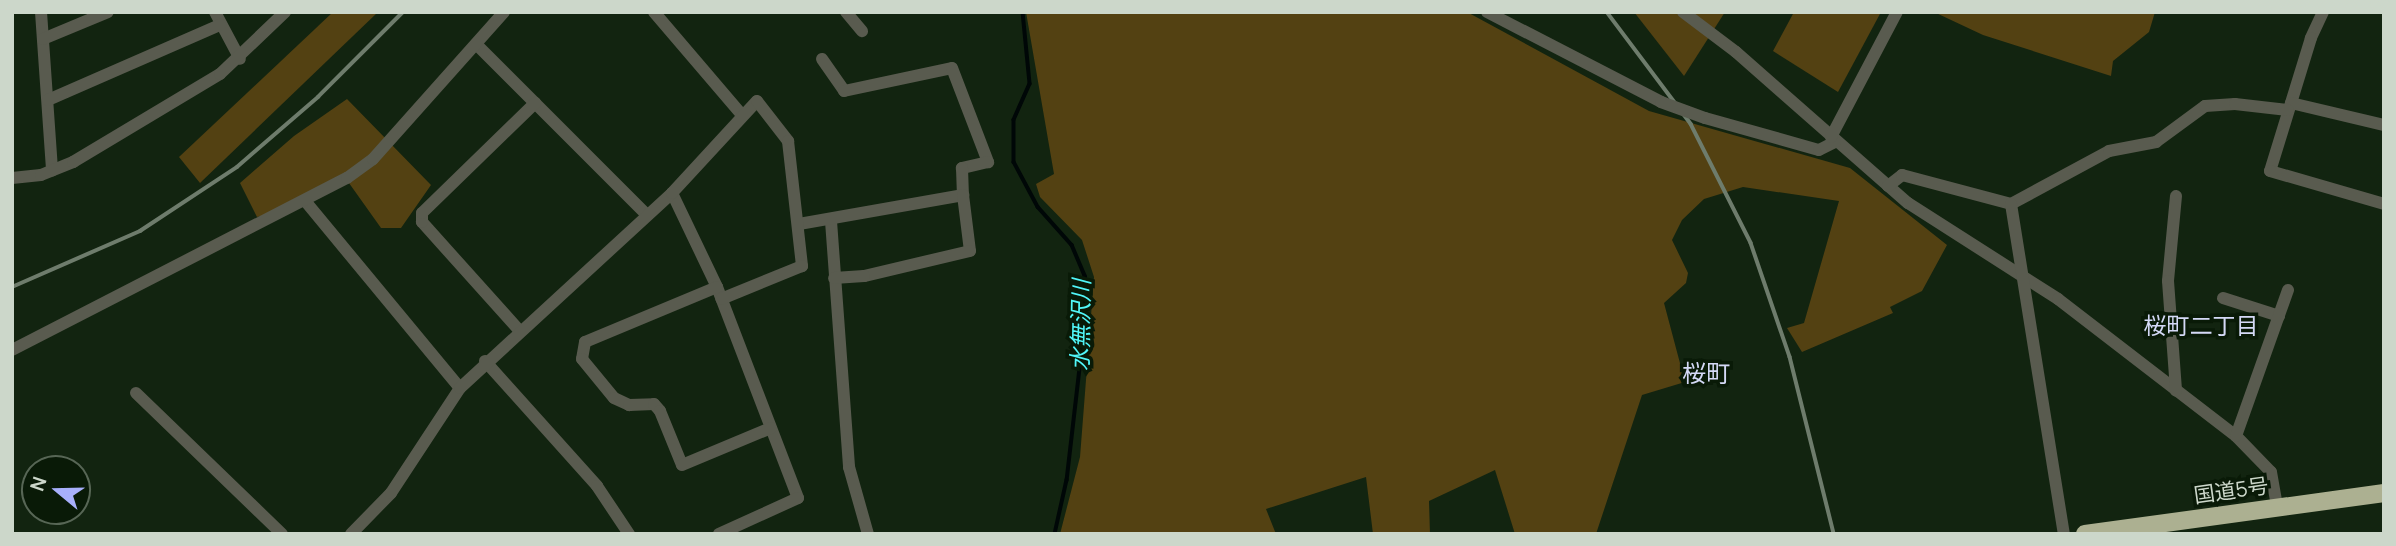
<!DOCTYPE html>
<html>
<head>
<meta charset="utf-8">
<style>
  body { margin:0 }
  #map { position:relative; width:2396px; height:546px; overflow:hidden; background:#122410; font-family:Manrope,"Noto Sans JP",sans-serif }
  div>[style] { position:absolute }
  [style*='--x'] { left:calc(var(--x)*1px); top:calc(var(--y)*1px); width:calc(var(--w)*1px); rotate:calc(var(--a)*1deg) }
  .green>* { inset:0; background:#534112 }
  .stream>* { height:3.5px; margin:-1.75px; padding:0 1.75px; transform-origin:1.75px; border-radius:1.75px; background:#000707 }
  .minor>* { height:12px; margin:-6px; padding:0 6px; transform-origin:6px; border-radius:6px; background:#595b4f }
  .highway>* { height:18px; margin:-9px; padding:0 9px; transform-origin:9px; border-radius:9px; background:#acb091 }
  .rail>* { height:3.5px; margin:-1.75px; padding:0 1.75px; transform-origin:1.75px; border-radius:1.75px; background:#6e7c6c }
  .minor-bridge>* { height:12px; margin:-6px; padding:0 6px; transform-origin:6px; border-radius:6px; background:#595b4f }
  span { translate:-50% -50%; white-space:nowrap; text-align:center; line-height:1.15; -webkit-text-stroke:7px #091a07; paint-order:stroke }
  .street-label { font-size:21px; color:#ccd7ca }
  .water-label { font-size:23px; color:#51f7f9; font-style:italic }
  .neighbourhood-label { font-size:23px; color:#d4d9f6 }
  .quarter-label { font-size:24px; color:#d4d9f6 }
  .frame { position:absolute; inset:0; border:14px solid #ccd7ca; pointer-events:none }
  .north { position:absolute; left:21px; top:455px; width:70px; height:70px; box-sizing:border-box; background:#091a07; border:2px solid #576655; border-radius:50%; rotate:289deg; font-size:19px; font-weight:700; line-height:28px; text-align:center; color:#ccd7ca }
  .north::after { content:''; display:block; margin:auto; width:24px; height:32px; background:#a8b0fc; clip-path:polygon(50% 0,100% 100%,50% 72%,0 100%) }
</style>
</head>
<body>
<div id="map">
  <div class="green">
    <div style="clip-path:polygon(333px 12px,378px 12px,200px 183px,179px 157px)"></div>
    <div style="clip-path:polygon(1026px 12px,1467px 12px,1649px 111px,1850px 168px,1947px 245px,1922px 291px,1890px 307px,1893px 313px,1802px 352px,1787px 328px,1804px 323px,1839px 201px,1743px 187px,1704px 199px,1682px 220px,1672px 240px,1688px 273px,1686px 283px,1664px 303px,1685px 382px,1642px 395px,1596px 534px,1515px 534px,1495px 470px,1429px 501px,1430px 534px,1373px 534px,1366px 477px,1266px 509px,1276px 534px,1060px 534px,1080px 457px,1094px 277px,1082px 240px,1040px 197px,1036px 184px,1054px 174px)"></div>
    <div style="clip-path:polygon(1634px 12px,1725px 12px,1684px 76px)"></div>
    <div style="clip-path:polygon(1794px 12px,1881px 12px,1838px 92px,1773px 51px)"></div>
    <div style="clip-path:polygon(1934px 12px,2155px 12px,2149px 32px,2113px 61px,2111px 76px,1983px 35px)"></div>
    <div style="clip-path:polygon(347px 99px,431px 185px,401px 228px,381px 228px,344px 176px,275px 213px,257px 217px,240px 183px,294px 136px)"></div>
  </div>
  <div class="stream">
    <div style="--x:1023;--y:12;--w:72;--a:84.4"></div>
    <div style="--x:1030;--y:84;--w:39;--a:114"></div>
    <div style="--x:1014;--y:120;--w:42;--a:90"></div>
    <div style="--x:1014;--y:162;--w:51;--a:61.9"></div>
    <div style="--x:1038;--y:207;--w:51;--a:48.2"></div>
    <div style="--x:1072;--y:245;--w:34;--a:67"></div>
    <div style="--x:1085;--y:276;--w:58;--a:91"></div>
    <div style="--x:1084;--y:334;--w:147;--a:96.6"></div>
    <div style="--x:1067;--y:480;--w:55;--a:102.5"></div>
  </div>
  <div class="minor">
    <div style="--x:41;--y:12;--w:159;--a:86"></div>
    <div style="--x:215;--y:12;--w:53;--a:62"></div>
    <div style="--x:654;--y:12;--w:135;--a:49.5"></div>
    <div style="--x:846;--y:12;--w:25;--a:50"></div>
    <div style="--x:1487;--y:12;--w:196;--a:27.3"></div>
    <div style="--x:1683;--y:12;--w:66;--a:37"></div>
    <div style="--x:1736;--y:52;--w:229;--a:41.3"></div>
    <div style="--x:1908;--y:203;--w:178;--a:32.6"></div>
    <div style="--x:2058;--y:299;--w:225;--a:37.6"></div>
    <div style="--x:2236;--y:436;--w:50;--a:45.8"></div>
    <div style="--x:2271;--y:472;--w:36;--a:80"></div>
    <div style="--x:2323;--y:12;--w:29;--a:115"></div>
    <div style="--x:2311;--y:38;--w:139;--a:107.1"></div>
    <div style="--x:2270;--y:171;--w:119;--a:16.1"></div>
    <div style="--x:43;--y:39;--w:70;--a:-22.6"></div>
    <div style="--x:476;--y:44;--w:240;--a:45"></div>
    <div style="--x:822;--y:59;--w:39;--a:55"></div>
    <div style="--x:844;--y:91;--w:110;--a:-12"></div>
    <div style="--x:952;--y:68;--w:101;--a:69"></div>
    <div style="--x:988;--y:162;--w:27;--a:167"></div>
    <div style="--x:962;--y:168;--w:27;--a:88"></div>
    <div style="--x:48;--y:100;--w:188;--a:-23.6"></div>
    <div style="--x:2291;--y:103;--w:96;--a:13.3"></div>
    <div style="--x:1705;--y:118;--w:118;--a:15.7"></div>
    <div style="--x:1819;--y:150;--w:18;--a:-27"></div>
    <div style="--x:1831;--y:137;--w:141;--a:-62.2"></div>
    <div style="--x:12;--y:178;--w:29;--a:-6"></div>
    <div style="--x:41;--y:175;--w:35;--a:-22"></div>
    <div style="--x:73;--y:162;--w:171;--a:-30.9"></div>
    <div style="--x:220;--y:74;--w:90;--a:-43.6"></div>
    <div style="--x:1888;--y:186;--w:18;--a:-38"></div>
    <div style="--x:1902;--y:175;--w:113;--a:14.9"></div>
    <div style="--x:2011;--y:204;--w:111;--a:-28.4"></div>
    <div style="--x:2109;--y:151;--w:48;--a:-10.8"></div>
    <div style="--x:2156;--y:142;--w:61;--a:-36.3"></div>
    <div style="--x:2205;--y:106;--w:30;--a:-4"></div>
    <div style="--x:2235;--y:104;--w:53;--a:6.5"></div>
    <div style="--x:672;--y:193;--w:104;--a:64.4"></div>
    <div style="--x:717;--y:287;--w:226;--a:69"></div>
    <div style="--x:798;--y:498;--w:87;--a:155.5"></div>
    <div style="--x:2176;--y:196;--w:85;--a:95.4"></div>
    <div style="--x:2168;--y:281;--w:110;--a:85.8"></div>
    <div style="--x:306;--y:202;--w:241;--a:50.4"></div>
    <div style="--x:2011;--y:204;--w:334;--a:80.9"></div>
    <div style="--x:831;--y:221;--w:247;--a:85.8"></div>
    <div style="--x:849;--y:467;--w:70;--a:74.2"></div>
    <div style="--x:799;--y:224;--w:167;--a:-10"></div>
    <div style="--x:963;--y:195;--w:56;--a:82.9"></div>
    <div style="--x:970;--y:251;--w:109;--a:166.7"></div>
    <div style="--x:864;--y:276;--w:30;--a:176"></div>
    <div style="--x:717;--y:287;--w:143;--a:157.4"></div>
    <div style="--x:585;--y:342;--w:17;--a:100"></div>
    <div style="--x:582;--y:359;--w:50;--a:50.6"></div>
    <div style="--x:614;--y:398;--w:17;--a:25"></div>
    <div style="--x:629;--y:405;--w:25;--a:-2"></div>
    <div style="--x:654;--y:404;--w:9;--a:49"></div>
    <div style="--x:660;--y:411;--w:58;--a:67.8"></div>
    <div style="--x:682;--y:465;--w:96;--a:-22.6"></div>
    <div style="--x:2223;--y:298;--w:59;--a:17.8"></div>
    <div style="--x:518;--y:329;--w:144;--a:-131.9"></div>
    <div style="--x:422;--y:222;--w:9;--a:-90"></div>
    <div style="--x:422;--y:213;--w:158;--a:-44.2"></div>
    <div style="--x:12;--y:350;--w:377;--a:-27.2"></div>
    <div style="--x:347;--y:178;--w:32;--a:-36"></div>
    <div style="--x:373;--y:159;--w:197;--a:-48.3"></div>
    <div style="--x:485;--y:361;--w:168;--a:48.1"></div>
    <div style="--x:597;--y:486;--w:58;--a:56.3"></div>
    <div style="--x:136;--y:393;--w:203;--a:44"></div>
    <div style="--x:2236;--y:436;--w:155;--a:-70.4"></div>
    <div style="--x:351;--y:534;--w:57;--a:-45.7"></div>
    <div style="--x:391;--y:493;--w:126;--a:-56.7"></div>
    <div style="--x:460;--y:388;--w:288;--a:-42.6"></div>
    <div style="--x:672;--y:193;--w:125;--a:-47.3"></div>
    <div style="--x:757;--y:101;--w:51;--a:52.2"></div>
    <div style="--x:788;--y:141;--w:126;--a:83.6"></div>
    <div style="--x:802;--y:266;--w:87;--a:157.8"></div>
  </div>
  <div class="highway">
    <div style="--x:2085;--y:534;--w:302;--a:-7.8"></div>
  </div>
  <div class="rail">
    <div style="--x:1607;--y:12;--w:140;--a:53.1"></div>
    <div style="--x:1691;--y:124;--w:133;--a:63.2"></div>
    <div style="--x:1751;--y:243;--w:120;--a:71.1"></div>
    <div style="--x:1790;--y:357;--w:182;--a:76"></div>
    <div style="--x:12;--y:287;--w:140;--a:-23.6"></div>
    <div style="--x:140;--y:231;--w:116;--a:-33.4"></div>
    <div style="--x:237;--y:167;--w:107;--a:-40.8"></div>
    <div style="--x:318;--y:97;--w:120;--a:-45"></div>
  </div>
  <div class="minor-bridge">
    <div style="--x:1661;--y:102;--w:47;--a:20"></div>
  </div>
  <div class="street-label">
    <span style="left:2231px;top:490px;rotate:-8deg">国道5号</span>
  </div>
  <div class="water-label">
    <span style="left:1080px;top:325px;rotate:-89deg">水無沢川</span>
  </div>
  <div class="neighbourhood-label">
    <span style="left:2201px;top:325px">桜町二丁目</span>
  </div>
  <div class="quarter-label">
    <span style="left:1706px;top:373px">桜町</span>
  </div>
  <div class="frame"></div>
  <div class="north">N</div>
</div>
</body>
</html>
